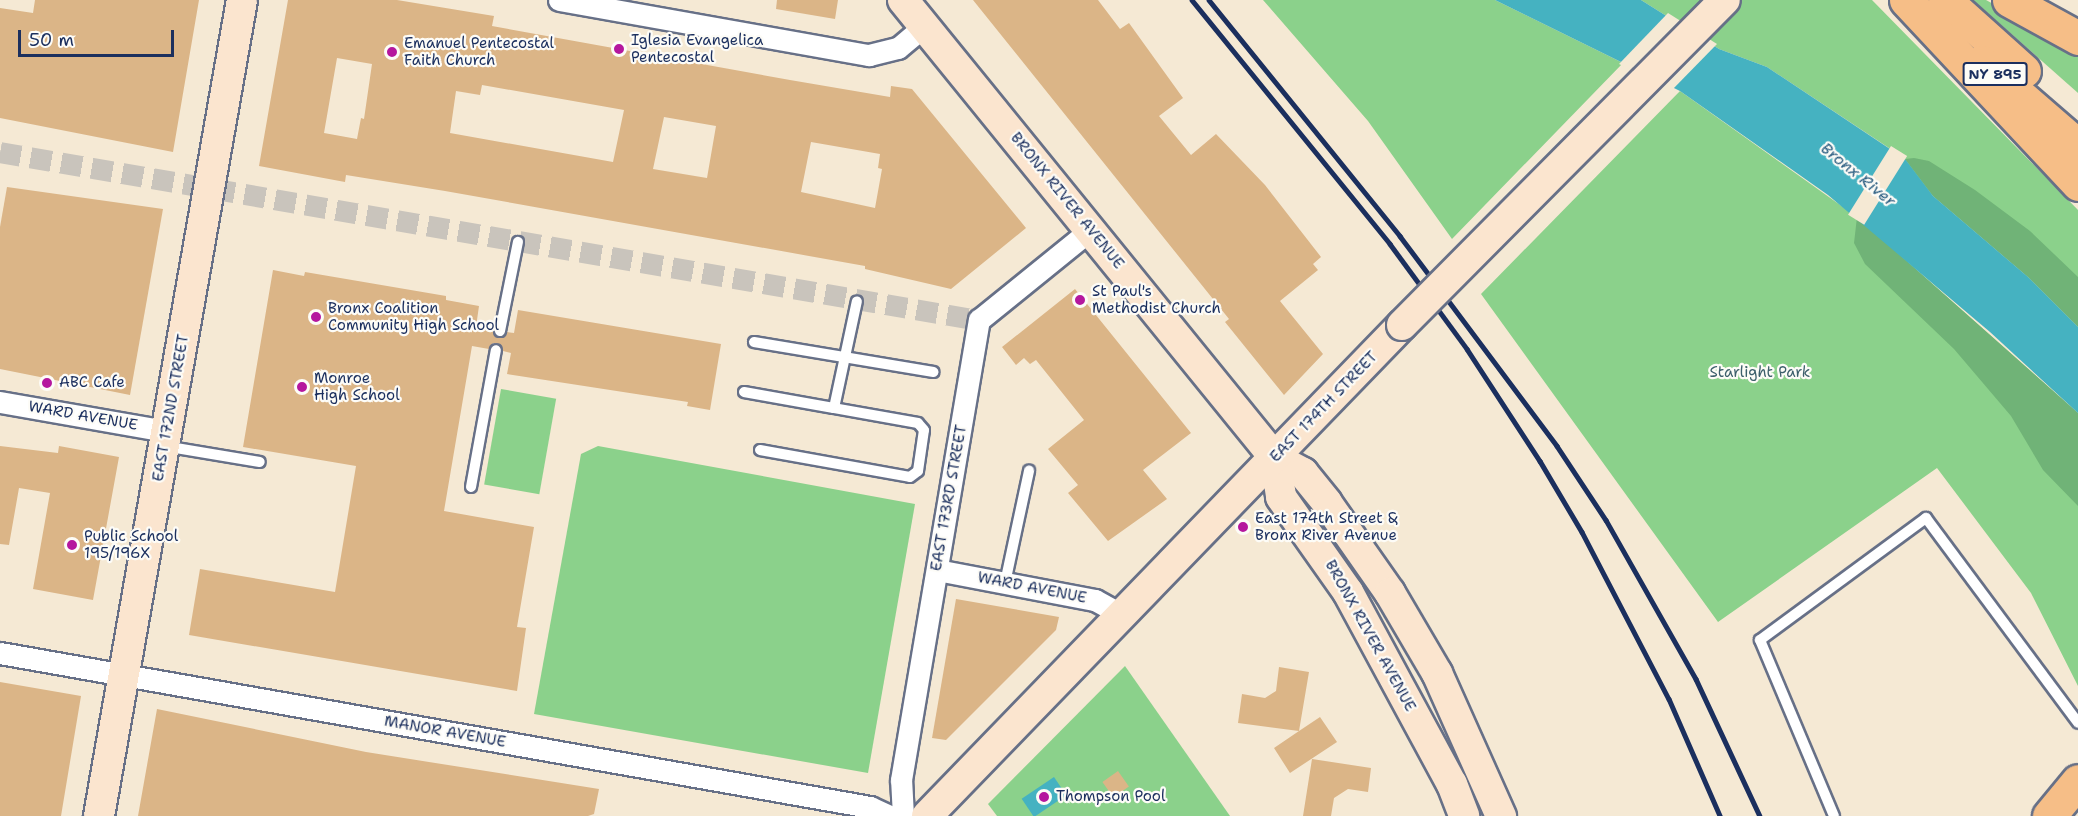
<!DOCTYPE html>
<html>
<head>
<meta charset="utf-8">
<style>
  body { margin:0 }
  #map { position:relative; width:2078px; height:816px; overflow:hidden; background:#f5e9d4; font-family:"Shantell Sans",sans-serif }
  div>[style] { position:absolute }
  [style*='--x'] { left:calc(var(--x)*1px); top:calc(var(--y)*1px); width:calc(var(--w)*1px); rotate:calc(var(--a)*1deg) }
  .green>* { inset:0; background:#8bd18b; transform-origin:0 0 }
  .forest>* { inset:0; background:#70b377 }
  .water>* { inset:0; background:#45b2c1; transform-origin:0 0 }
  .pier>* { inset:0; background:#f5e9d4; transform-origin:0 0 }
  .building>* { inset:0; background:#dbb587; transform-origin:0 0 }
  .street-tunnel>* { height:21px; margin-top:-10.5px; transform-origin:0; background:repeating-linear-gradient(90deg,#c9c4bc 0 21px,transparent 0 31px) }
  .roads { filter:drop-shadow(2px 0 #677087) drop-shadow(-2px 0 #677087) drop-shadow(0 2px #677087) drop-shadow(0 -2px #677087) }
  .lane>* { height:10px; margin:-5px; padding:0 5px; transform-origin:5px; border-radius:5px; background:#fff }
  .street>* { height:21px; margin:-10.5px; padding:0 10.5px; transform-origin:10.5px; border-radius:10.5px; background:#fff }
  .secondary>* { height:30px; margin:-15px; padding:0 15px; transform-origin:15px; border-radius:15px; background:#fbe5cf }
  .primary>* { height:33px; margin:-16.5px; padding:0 16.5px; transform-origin:16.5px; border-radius:16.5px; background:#f6be87 }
  .highway>* { height:33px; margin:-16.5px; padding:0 16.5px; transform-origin:16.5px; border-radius:16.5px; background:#f6be87 }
  .rail>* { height:4.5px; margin:-2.25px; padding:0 2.25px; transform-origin:2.25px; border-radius:2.25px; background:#1b2f5e }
  .bridges { filter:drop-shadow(2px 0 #677087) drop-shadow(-2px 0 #677087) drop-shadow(0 2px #677087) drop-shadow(0 -2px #677087) }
  .secondary-bridge>* { height:30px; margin:-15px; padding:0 15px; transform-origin:15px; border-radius:15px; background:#fbe5cf }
  .dots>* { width:16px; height:16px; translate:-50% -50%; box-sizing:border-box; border:3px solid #fdfcf7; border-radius:50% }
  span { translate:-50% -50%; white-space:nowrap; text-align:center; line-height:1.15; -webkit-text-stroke:4.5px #fdfcf7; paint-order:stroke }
  .shield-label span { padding:2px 4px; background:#fdfcf7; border:2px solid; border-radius:4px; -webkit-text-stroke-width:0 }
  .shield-label { font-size:14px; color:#1b2f5e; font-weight:700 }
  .poi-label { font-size:15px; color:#1b2f5e }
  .left { translate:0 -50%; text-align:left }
  .street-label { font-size:15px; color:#1b2f5e }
  .park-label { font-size:15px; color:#3d606c }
  .water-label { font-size:16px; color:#2a5d81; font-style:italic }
  .scale { position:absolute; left:18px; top:30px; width:156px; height:27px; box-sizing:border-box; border:3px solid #1b2f5e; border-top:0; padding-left:8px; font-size:18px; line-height:21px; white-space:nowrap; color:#1b2f5e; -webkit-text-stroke:4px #fdfcf7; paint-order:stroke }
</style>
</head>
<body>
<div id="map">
  <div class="green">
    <div style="clip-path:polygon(1263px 0,1495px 0,1623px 63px,1452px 239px,1368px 121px)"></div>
    <div style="clip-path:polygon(1641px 0,1872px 0,2078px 210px,2078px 327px,2028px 277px,1933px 196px,1889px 148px,1767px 67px,1719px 49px)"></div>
    <div style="clip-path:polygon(1973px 0,1986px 0,2078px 51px,2078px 93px)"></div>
    <div style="clip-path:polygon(1680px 91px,1857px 217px,2078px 413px,2078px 686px,2031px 593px,1937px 468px,1718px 622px,1481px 294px)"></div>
    <div style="left:501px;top:389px;width:56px;height:97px;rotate:10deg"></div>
    <div style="clip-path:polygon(598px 446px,915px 504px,868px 773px,534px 714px,581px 454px)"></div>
    <div style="clip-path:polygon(1125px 666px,1230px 816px,997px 816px,988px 804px)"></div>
  </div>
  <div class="forest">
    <div style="clip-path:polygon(1914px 158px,1929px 161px,1975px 190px,2030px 231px,2078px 277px,2078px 327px,2028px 277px,1933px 196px,1905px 159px)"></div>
    <div style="clip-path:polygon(1857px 217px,2078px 413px,2078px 506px,2043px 470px,2011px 416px,1954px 349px,1865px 264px,1854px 243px)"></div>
  </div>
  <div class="water">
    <div style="clip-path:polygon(1495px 0,1641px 0,1719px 49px,1767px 67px,1905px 159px,1933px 196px,2028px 277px,2078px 327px,2078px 413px,1990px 332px,1828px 195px,1680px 91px)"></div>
    <div style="left:1054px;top:777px;width:22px;height:39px;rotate:56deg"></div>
  </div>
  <div class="pier">
    <div style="clip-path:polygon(1668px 13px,1717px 44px,1672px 90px,1619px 64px)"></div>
    <div style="left:1891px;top:146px;width:19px;height:81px;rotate:32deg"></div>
  </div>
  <div class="building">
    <div style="clip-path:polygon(35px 0,199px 0,173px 152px,0 118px,0 8px,33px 13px)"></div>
    <div style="clip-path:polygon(evenodd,288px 0,397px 0,494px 16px,492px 26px,790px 80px,890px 97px,891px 86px,912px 89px,1026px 228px,951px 289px,865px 269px,865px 266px,445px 191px,346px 175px,345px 182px,259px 166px,288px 0,337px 58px,372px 64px,364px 119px,361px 118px,357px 139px,324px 133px,337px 58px,288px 0,482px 85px,624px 110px,613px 162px,450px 133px,456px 91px,480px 95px,482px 85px,288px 0,664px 117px,716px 126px,707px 178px,653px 169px,664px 117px,288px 0,811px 142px,880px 154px,878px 168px,882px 169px,875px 208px,801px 192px,811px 142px)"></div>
    <div style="clip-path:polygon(777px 0,838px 0,835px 19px,776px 9px)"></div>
    <div style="clip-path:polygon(973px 0,1098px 0,1120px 29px,1129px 23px,1183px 98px,1159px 116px,1191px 155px,1216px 134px,1265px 185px,1321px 257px,1313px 264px,1318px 270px,1280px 301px,1323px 354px,1284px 395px,1225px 322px,1229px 319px)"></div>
    <div style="clip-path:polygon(7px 187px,163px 209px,130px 395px,0 369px,0 227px)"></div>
    <div style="clip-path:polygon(273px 270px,304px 276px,305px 272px,446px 296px,446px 300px,479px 306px,476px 327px,493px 330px,499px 338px,507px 332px,514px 333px,518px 310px,721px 344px,710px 410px,687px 406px,688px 402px,507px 374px,511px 353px,503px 351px,500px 344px,493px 343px,489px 349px,472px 346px,444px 511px,534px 527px,517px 627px,526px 628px,517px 691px,189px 635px,200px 569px,335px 592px,356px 466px,243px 447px)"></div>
    <div style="clip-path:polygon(1075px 289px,1191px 433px,1143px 470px,1167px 499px,1108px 541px,1068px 493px,1078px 485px,1048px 449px,1084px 420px,1036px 360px,1030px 364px,1024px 358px,1016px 365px,1002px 347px)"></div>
    <div style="clip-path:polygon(0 446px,58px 453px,59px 446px,119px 457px,93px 600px,33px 589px,50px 493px,19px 488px,9px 545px,0 544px)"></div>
    <div style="clip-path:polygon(956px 599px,1059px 617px,1056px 630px,946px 740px,932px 738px)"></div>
    <div style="clip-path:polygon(1279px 667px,1309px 672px,1299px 731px,1320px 717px,1337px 742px,1290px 773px,1274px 748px,1299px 731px,1238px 723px,1242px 694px,1265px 698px,1276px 691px)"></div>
    <div style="clip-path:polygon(0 682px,81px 696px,61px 816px,0 816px)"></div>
    <div style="clip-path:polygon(157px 709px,366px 752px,599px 789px,594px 814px,588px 816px,138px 816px)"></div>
    <div style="clip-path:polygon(1312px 759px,1371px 768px,1368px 792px,1348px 789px,1334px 798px,1331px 816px,1303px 816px)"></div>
    <div style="left:1118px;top:771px;width:19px;height:19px;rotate:55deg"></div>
  </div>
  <div class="street-tunnel">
    <div style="--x:0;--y:152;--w:993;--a:9.74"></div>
  </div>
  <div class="roads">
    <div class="lane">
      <div style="--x:500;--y:331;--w:91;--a:-78.6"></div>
      <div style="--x:754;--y:342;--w:182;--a:9.5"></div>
      <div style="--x:744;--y:392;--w:91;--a:10.1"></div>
      <div style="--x:164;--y:446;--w:97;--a:9.5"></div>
      <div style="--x:760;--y:450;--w:152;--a:10.2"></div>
      <div style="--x:910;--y:477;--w:10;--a:-37"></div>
      <div style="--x:918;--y:471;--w:41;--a:-81.7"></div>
      <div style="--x:924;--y:430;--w:9;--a:-131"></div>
      <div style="--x:918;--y:423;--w:85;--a:-169.9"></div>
      <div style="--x:834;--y:408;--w:109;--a:-77.9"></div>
      <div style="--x:471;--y:487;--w:139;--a:-79.7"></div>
      <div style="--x:1005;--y:583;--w:115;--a:-77.9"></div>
      <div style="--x:1834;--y:816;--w:191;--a:-112.8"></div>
      <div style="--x:1760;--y:640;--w:206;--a:-36.3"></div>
      <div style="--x:1926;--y:518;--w:255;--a:53.4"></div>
    </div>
    <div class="street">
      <div style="--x:559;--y:0;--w:315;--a:10.1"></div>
      <div style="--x:869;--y:55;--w:30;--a:-14"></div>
      <div style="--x:898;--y:48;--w:34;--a:-40"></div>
      <div style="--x:0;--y:402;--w:169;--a:9.9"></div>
      <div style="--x:937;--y:570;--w:161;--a:10.8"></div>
      <div style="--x:1095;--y:600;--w:33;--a:29"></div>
      <div style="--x:0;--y:653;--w:884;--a:10.04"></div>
      <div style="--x:870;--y:807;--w:21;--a:25"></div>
      <div style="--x:903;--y:816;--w:36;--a:-93"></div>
      <div style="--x:901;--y:780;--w:467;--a:-80.4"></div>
      <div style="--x:979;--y:320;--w:143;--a:-39"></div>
    </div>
    <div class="secondary">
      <div style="--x:903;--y:0;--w:590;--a:50.92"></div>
      <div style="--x:1275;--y:458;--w:32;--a:28"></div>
      <div style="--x:1303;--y:473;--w:38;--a:51"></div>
      <div style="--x:1327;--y:503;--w:110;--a:55"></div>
      <div style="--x:1390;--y:593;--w:93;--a:59.6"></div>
      <div style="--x:1437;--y:673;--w:157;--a:65.9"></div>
      <div style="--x:1275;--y:458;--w:39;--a:81"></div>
      <div style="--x:1281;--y:497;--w:116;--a:54.8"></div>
      <div style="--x:1348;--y:592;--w:218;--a:61.6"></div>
      <div style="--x:1452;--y:784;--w:34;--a:69"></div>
      <div style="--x:99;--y:816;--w:828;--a:-80.06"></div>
      <div style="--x:927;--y:816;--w:683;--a:-45.95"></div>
    </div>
    <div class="primary">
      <div style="--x:1945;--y:0;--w:106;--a:41.9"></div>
      <div style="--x:1981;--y:62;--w:128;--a:40.9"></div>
    </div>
    <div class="highway">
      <div style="--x:1906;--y:0;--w:252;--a:46.9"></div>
      <div style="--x:2009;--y:0;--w:79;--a:28.8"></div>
      <div style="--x:2049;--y:816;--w:45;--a:-50.4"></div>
    </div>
  </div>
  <div class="rail">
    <div style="--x:1192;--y:0;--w:314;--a:50.9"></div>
    <div style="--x:1390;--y:244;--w:130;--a:53.7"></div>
    <div style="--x:1467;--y:349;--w:134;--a:56.9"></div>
    <div style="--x:1540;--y:461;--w:82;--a:59.4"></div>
    <div style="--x:1582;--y:532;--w:188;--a:62.5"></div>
    <div style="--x:1669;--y:699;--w:128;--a:66.4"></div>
    <div style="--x:1209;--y:0;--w:304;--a:51"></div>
    <div style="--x:1400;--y:236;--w:262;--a:53.2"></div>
    <div style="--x:1557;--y:446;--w:89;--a:56.5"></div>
    <div style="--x:1606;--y:520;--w:183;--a:60.5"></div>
    <div style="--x:1696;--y:679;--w:151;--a:65"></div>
  </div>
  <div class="bridges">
    <div class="secondary-bridge">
      <div style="--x:1402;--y:325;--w:458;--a:-45.2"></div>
    </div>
  </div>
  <div class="dots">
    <div style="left:619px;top:49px;background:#b5179e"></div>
    <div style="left:392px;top:52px;background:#b5179e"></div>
    <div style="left:1080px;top:300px;background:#b5179e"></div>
    <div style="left:316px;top:317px;background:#b5179e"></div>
    <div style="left:47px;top:383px;background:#b5179e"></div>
    <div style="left:302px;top:387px;background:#b5179e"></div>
    <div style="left:1243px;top:527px;background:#b5179e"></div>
    <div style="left:72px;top:545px;background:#b5179e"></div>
    <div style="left:1044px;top:797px;background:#b5179e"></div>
  </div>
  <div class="shield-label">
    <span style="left:1995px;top:74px">NY 895</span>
  </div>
  <div class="poi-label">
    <span class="left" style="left:631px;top:49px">Iglesia Evangelica<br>Pentecostal</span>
    <span class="left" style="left:404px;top:52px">Emanuel Pentecostal<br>Faith Church</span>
    <span class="left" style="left:1092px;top:300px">St Paul's<br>Methodist Church</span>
    <span class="left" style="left:328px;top:317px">Bronx Coalition<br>Community High School</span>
    <span class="left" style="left:314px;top:387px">Monroe<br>High School</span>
    <span class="left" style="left:59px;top:383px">ABC Cafe</span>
    <span class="left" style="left:1255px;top:527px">East 174th Street &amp;<br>Bronx River Avenue</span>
    <span class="left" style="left:84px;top:545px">Public School<br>195/196X</span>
    <span class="left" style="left:1056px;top:797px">Thompson Pool</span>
  </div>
  <div class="street-label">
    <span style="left:1067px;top:201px;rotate:51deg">BRONX RIVER AVENUE</span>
    <span style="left:1324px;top:407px;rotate:-46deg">EAST 174TH STREET</span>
    <span style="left:171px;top:408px;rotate:-80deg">EAST 172ND STREET</span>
    <span style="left:83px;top:416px;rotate:10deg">WARD AVENUE</span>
    <span style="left:949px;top:498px;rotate:-80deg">EAST 173RD STREET</span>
    <span style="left:1032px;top:588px;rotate:11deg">WARD AVENUE</span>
    <span style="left:1370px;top:636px;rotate:61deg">BRONX RIVER AVENUE</span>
    <span style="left:445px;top:732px;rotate:10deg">MANOR AVENUE</span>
  </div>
  <div class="park-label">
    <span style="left:1760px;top:373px">Starlight Park</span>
  </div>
  <div class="water-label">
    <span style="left:1858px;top:175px;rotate:39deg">Bronx River</span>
  </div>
  <div class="scale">50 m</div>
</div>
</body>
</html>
